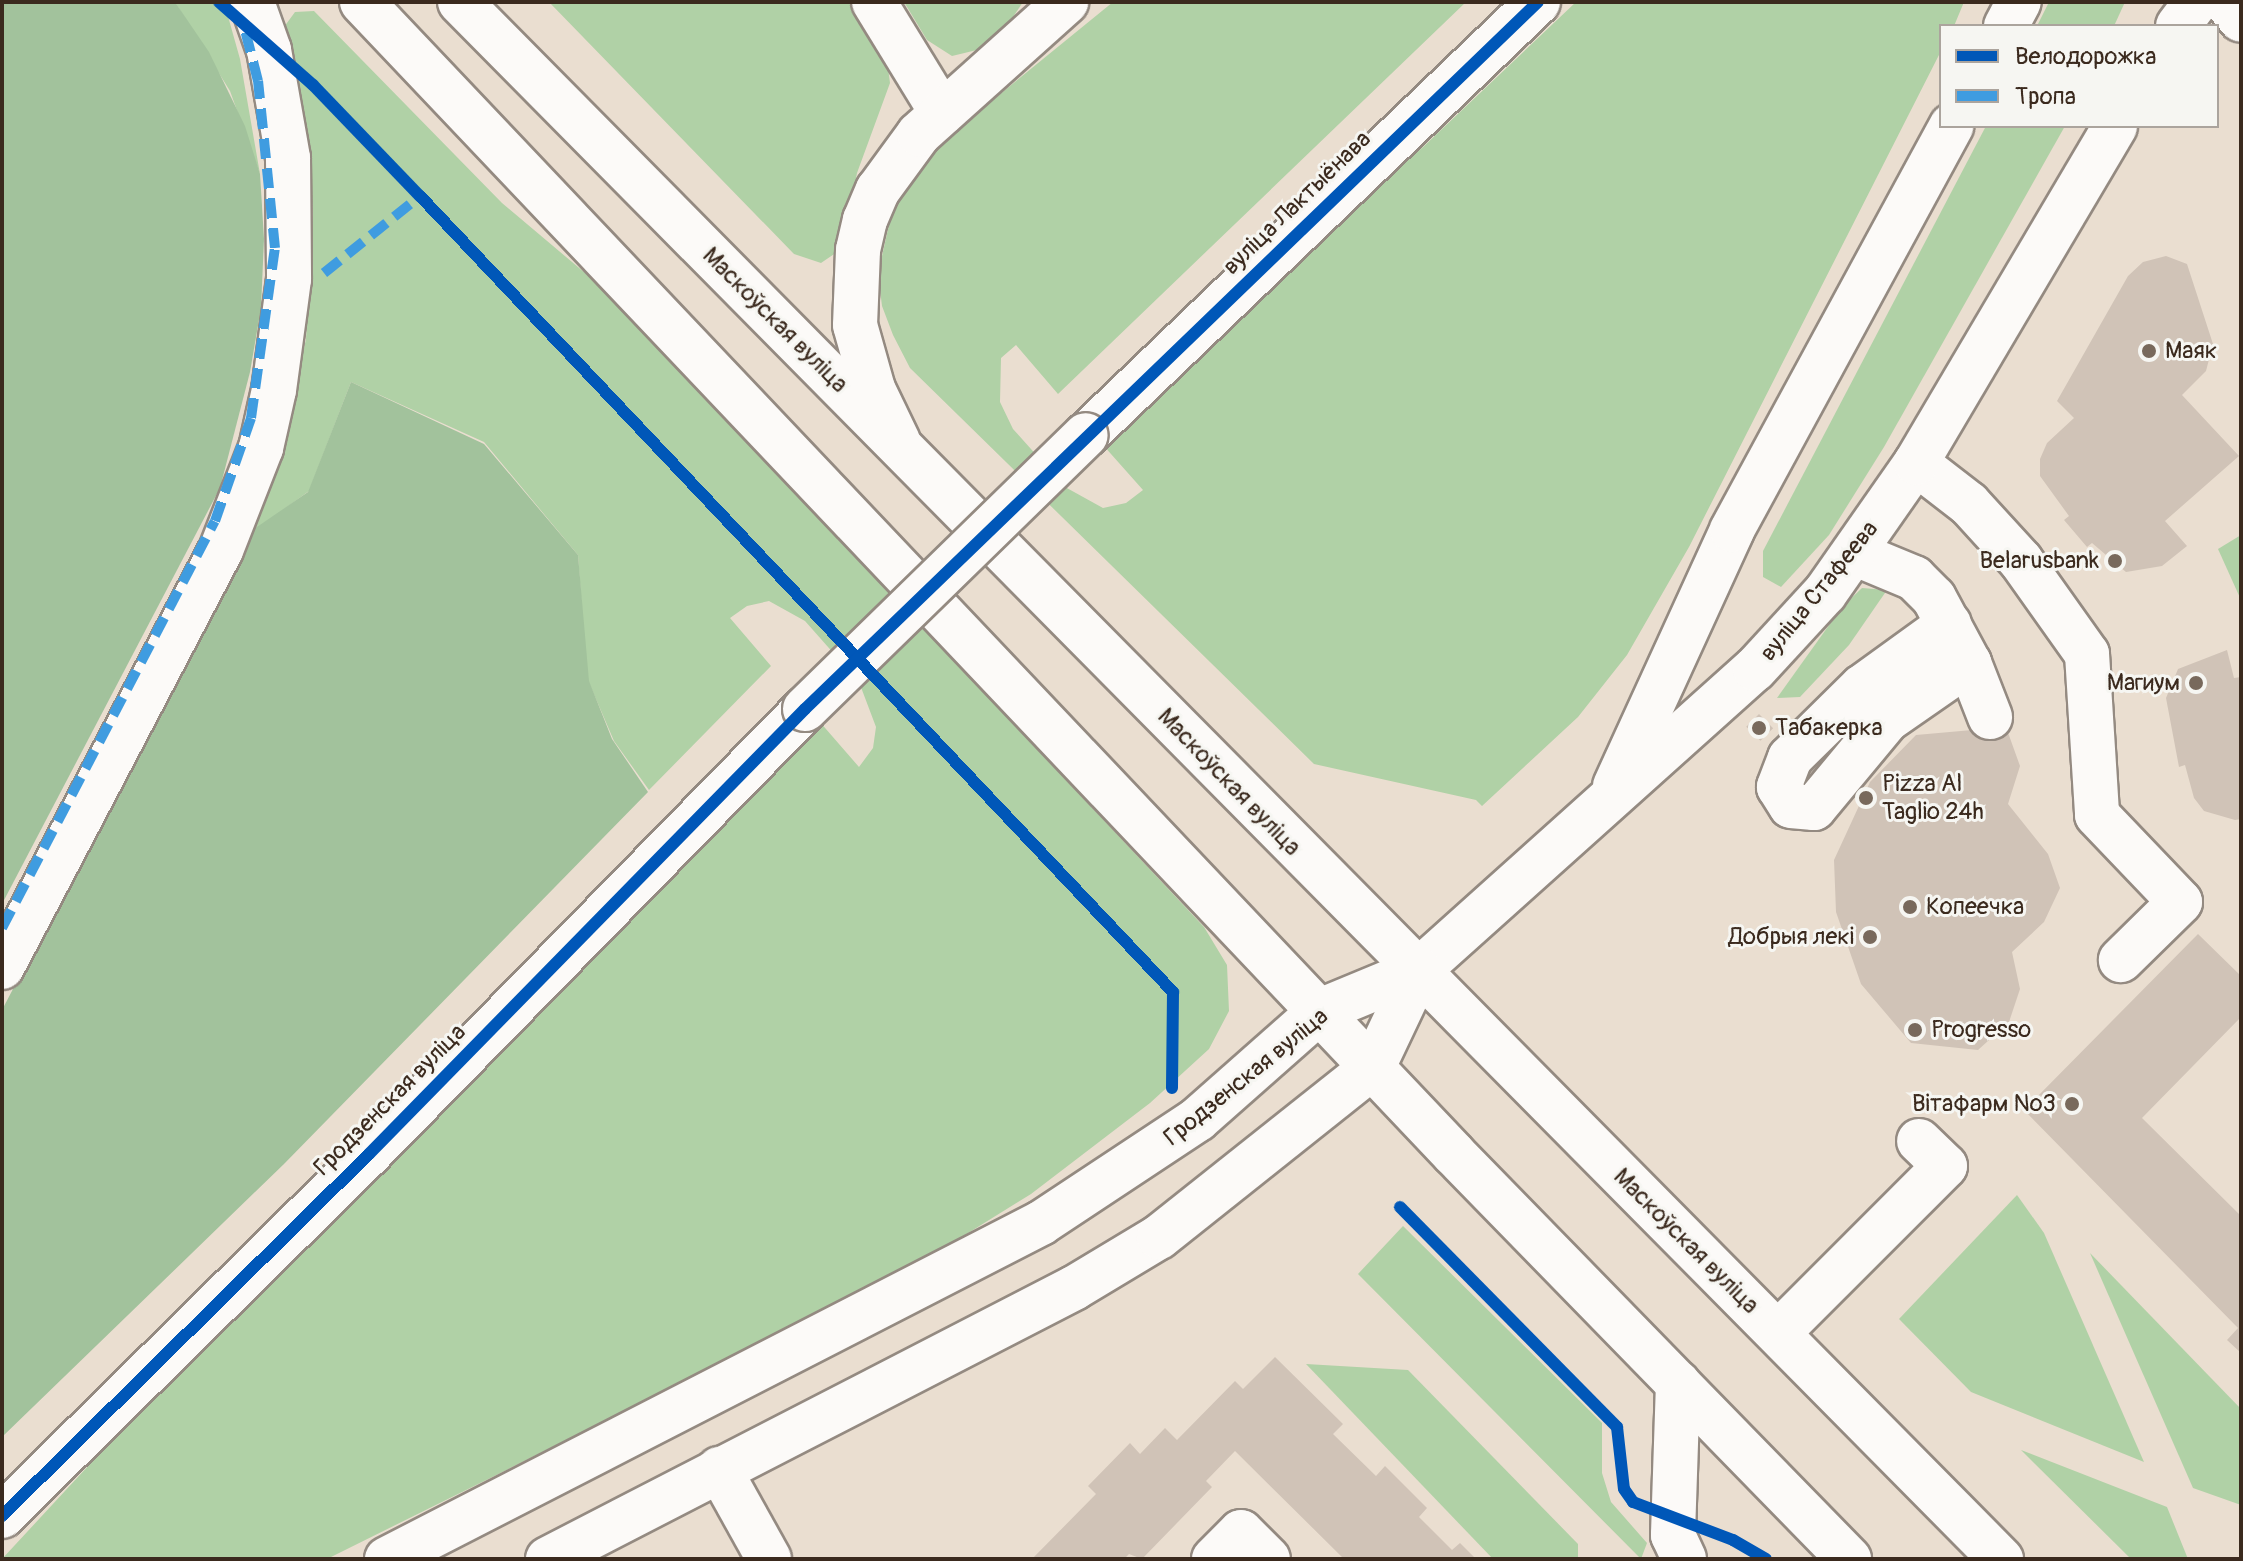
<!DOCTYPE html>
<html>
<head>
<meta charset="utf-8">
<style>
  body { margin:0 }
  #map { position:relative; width:2243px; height:1561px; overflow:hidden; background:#eaded0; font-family:Pangolin,sans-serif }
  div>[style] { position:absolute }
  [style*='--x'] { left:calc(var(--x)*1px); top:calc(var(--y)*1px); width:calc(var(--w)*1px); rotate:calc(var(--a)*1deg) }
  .green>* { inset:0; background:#b0d1a6 }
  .forest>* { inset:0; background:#a2c29c }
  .building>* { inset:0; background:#d0c3b7; transform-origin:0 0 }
  .roads { filter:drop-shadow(2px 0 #948a81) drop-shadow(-2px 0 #948a81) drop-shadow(0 2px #948a81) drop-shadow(0 -2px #948a81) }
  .minor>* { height:44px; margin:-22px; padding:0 22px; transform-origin:22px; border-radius:22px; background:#fcfaf8 }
  .major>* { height:44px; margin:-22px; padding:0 22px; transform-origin:22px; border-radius:22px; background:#fcfaf8 }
  .highway>* { height:44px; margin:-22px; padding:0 22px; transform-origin:22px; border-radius:22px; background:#fcfaf8 }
  .bridges { filter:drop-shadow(2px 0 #948a81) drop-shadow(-2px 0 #948a81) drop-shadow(0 2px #948a81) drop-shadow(0 -2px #948a81) }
  .minor-bridge>* { height:44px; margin:-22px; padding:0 22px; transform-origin:22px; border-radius:22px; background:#fcfaf8 }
  .quiet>* { height:10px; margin-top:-5px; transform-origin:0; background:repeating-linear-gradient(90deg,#3f9ce0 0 20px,transparent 0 30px) }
  .cycleway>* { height:12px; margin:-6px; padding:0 6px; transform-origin:6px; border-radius:6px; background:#0057b8 }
  .dots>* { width:22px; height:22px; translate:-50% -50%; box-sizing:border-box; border:4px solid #f6f6f2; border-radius:50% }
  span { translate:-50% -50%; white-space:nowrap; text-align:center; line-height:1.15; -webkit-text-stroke:6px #f6f6f2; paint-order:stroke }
  .street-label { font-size:24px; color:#3b2a1e }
  .poi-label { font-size:24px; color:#3b2a1e }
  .left { translate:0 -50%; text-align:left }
  .right { translate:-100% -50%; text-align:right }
  .frame { position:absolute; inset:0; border:4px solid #3b2a1e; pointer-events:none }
  .legend { position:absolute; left:1939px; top:24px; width:280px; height:104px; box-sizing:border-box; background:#f6f6f2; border:2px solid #aba49d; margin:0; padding:10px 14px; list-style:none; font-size:24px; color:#3b2a1e }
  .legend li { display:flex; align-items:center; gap:16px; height:40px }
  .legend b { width:40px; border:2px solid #aba49d }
</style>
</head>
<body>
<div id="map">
  <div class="green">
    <div style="clip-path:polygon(175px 2px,224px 2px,240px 59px,260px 174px,230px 91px)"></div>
    <div style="clip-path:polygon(549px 2px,856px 2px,887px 60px,890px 83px,857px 173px,843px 248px,821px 263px,794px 254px)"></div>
    <div style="clip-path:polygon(904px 2px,1023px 2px,1003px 32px,981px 49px,952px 56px,927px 40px)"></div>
    <div style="clip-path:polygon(1113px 2px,1466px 2px,1058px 394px,1016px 345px,1001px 358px,1000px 402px,1013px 429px,1065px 487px,1103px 508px,1126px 503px,1143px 490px,1095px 436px,1208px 331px,1423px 147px,1576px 2px,1964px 2px,1954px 26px,1941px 26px,1941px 51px,1689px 547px,1627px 655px,1578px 717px,1482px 806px,1476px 800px,1314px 764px,910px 368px,893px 335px,882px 306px,878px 274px,892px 211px,907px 185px,951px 134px)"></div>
    <div style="clip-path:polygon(2049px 2px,2125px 2px,2114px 26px,2037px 26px)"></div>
    <div style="clip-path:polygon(314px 11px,502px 203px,610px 294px,1204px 927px,1227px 965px,1229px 1011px,1209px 1049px,1150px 1103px,1031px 1194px,907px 1271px,327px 1559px,2px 1559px,279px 1260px,819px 721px,859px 767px,873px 748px,876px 727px,859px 682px,805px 621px,769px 601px,747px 606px,730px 618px,771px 666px,649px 790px,614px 741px,587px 678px,578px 555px,484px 442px,351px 382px,309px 491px,254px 531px,278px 465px,306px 339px,313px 214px,308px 148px,284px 27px,295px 12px)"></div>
    <div style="clip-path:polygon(1986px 126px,2065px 126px,1884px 447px,1829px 535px,1781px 587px,1763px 577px,1763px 551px)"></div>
    <div style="clip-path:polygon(2241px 535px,2241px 600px,2218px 549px)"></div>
    <div style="clip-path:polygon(1862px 588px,1887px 590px,1849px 645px,1800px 697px,1777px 698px,1842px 607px)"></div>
    <div style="clip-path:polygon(2017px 1195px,2044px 1233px,2144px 1462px,1971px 1392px,1899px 1319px)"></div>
    <div style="clip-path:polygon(1403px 1226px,1602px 1423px,1602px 1473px,1611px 1502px,1647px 1543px,1641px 1559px,1358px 1274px)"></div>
    <div style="clip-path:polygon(2090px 1253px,2241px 1409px,2241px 1505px,2193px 1488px)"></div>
    <div style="clip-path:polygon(1306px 1364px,1408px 1370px,1578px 1544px,1578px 1559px,1493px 1559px)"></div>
    <div style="clip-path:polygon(2021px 1450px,2167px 1507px,2188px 1559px,2131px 1559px)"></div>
  </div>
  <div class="forest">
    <div style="clip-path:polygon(2px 2px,175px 2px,209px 52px,245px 126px,260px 174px,264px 239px,261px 308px,250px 372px,220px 488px,2px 904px)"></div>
    <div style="clip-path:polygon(351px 382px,484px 444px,578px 555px,589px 681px,612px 739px,648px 792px,284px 1164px,2px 1437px,2px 1010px,254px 529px,308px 492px)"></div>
  </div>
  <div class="building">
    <div style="clip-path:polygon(2166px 256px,2187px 264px,2213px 344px,2206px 371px,2182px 395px,2239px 456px,2165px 521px,2187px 546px,2162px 566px,2126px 572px,2092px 543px,2087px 547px,2064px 520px,2069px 516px,2040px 476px,2040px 459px,2047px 443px,2074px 418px,2057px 401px,2128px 276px,2143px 262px)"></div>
    <div style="clip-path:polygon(2227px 650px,2234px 678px,2241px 677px,2241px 819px,2235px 820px,2204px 811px,2194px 798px,2185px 765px,2179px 767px,2166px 698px,2178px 669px)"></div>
    <div style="left:1759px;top:714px;width:20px;height:18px;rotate:45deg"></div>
    <div style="clip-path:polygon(2006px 727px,2020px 766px,2008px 804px,2048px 854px,2060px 888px,2044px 922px,2012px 952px,2020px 989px,2009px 1022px,1978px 1050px,1911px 1043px,1861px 984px,1836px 912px,1834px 860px,1870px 782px,1916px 735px)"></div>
    <div style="clip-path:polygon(2198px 934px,2241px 976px,2241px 1017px,2142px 1118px,2241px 1216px,2241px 1353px,2227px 1340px,2238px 1328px,2024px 1110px)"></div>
    <div style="clip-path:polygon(1275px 1357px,1343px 1424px,1333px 1434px,1376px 1476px,1385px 1466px,1427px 1508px,1419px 1517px,1452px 1550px,1460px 1543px,1476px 1559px,1344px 1559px,1235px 1451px,1206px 1481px,1212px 1487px,1142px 1559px,1129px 1554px,1124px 1559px,1032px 1559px,1096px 1494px,1088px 1486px,1130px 1443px,1140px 1454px,1165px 1428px,1177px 1440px,1235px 1381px,1243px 1389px)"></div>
  </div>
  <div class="roads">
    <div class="minor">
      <div style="--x:874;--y:2;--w:130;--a:58.5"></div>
      <div style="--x:2226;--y:2;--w:23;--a:50"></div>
      <div style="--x:2006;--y:26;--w:27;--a:-62"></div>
      <div style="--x:2178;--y:26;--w:30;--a:-53"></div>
      <div style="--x:1086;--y:435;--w:626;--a:-43.77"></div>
      <div style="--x:898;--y:441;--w:58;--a:-115.7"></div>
      <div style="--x:873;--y:389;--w:66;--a:-105.7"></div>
      <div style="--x:855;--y:325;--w:75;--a:-87.7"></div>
      <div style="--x:858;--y:250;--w:31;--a:-77"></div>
      <div style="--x:865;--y:220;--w:33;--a:-67"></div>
      <div style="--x:878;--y:190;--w:69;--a:-53.8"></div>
      <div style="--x:919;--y:134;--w:198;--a:-41.9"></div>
      <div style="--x:1916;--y:463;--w:67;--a:37.7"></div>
      <div style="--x:1969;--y:504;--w:77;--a:47.6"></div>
      <div style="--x:2021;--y:561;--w:114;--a:54.6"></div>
      <div style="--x:2087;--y:654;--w:161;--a:86.4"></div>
      <div style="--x:2097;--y:815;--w:120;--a:46.3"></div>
      <div style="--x:2180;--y:902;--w:83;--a:135.5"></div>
      <div style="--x:1856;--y:554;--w:63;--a:22.5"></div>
      <div style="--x:1914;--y:578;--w:28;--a:45"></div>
      <div style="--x:1934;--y:598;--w:74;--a:61.7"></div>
      <div style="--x:1969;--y:663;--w:58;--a:68.7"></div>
      <div style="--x:1949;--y:624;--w:107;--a:144.1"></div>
      <div style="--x:1862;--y:687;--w:101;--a:135.4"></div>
      <div style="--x:1790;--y:758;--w:31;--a:111"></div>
      <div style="--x:1779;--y:787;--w:22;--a:58"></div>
      <div style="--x:1791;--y:806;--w:23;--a:5"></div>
      <div style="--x:1814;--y:808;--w:114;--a:-50.3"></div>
      <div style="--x:1887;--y:720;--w:100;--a:-34.8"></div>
      <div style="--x:1615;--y:786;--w:281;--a:-65.4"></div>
      <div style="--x:1732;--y:530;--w:460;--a:-61.5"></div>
      <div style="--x:1419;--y:970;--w:451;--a:-41.9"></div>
      <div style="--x:1755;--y:669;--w:103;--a:-47.4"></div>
      <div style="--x:1825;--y:593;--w:159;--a:-55"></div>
      <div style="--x:1916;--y:463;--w:391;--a:-59.4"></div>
      <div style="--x:1778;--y:1333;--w:236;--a:-45"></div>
      <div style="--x:1945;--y:1166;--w:36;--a:-136"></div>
      <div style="--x:1678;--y:1383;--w:152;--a:91.9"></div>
      <div style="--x:1673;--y:1535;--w:26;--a:65"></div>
      <div style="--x:719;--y:1469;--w:103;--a:60.9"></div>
      <div style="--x:2;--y:1516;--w:515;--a:-44.61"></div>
      <div style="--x:369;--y:1154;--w:623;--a:-45.59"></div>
      <div style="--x:1214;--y:1559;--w:38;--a:-45"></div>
      <div style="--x:1241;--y:1532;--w:38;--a:45"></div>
    </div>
    <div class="major">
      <div style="--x:2;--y:967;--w:471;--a:-62.3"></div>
      <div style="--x:221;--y:550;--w:110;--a:-68.6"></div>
      <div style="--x:261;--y:448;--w:59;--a:-77.4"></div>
      <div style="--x:387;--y:1559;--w:735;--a:-27.19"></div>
      <div style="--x:1041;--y:1223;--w:188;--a:-33.5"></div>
      <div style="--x:1198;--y:1119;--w:163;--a:-41.5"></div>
      <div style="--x:1320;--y:1011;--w:107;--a:-22.5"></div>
      <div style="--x:548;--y:1559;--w:592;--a:-27.26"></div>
      <div style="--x:1074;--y:1288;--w:99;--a:-31"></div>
      <div style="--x:1159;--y:1237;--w:273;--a:-38.5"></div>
      <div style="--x:1373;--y:1067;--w:107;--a:-64.6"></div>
    </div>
    <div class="highway">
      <div style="--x:252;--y:2;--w:51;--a:70.5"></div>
      <div style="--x:269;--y:50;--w:110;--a:80"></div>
      <div style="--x:288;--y:158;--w:121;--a:89.5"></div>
      <div style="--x:289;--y:279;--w:112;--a:97.7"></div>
      <div style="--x:362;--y:2;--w:1587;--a:46.53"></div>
      <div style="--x:1454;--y:1154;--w:566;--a:45.72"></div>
      <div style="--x:460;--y:2;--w:2191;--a:45.3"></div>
    </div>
  </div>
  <div class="bridges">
    <div class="minor-bridge">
      <div style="--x:805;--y:709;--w:392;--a:-44.3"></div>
    </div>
  </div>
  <div class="quiet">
    <div style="--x:324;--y:273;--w:123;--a:-38.7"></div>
    <div style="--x:2;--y:928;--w:459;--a:-62.4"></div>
    <div style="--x:215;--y:521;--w:109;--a:-70.7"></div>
    <div style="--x:251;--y:418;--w:172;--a:-82"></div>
    <div style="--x:275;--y:248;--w:168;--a:-95.8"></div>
    <div style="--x:258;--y:81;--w:57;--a:-104.3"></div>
  </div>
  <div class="cycleway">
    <div style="--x:219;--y:2;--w:125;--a:41.4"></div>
    <div style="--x:313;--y:85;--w:154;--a:46.1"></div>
    <div style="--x:420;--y:196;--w:1096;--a:46.59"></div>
    <div style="--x:1173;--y:992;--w:96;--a:90.6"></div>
    <div style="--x:1400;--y:1207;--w:309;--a:45.4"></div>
    <div style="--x:1617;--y:1427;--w:62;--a:83.6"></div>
    <div style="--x:1624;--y:1489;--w:16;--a:55"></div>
    <div style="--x:1633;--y:1502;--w:107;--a:20.8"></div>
    <div style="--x:1733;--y:1540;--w:38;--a:30"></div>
    <div style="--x:2;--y:1516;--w:515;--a:-44.61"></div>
    <div style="--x:369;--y:1154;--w:623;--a:-45.59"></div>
    <div style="--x:805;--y:709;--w:1018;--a:-43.97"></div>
  </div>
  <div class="dots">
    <div style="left:2149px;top:351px;background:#78695c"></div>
    <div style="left:2115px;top:561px;background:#78695c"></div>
    <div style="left:2196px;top:683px;background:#78695c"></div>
    <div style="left:1759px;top:728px;background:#78695c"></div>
    <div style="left:1866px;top:798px;background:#78695c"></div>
    <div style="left:1910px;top:907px;background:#78695c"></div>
    <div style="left:1870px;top:937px;background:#78695c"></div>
    <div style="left:1915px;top:1030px;background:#78695c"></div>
    <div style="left:2072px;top:1104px;background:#78695c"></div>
  </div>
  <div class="street-label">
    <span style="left:1297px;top:203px;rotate:-44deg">вуліца Лактыёнава</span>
    <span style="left:775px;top:320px;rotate:45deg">Маскоўская вуліца</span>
    <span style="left:1819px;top:591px;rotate:-51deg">вуліца Стафеева</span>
    <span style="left:1229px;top:782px;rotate:46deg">Маскоўская вуліца</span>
    <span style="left:1246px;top:1077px;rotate:-39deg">Гродзенская вуліца</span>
    <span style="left:390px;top:1100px;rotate:-45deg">Гродзенская вуліца</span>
    <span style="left:1686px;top:1241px;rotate:45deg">Маскоўская вуліца</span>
  </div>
  <div class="poi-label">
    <span class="left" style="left:2165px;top:351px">Маяк</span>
    <span class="right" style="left:2099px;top:561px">Belarusbank</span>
    <span class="right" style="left:2180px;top:683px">Магиум</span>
    <span class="left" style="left:1775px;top:728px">Табакерка</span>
    <span class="left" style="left:1882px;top:798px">Pizza Al<br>Taglio 24h</span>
    <span class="left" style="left:1926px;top:907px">Копеечка</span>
    <span class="right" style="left:1854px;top:937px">Добрыя лекі</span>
    <span class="left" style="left:1931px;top:1030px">Progresso</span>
    <span class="right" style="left:2056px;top:1104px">Вітафарм №3</span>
  </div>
  <div class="frame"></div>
  <ul class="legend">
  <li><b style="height:10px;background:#0057b8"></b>Велодорожка</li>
  <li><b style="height:10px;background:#3f9ce0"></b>Тропа</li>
  </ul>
</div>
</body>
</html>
